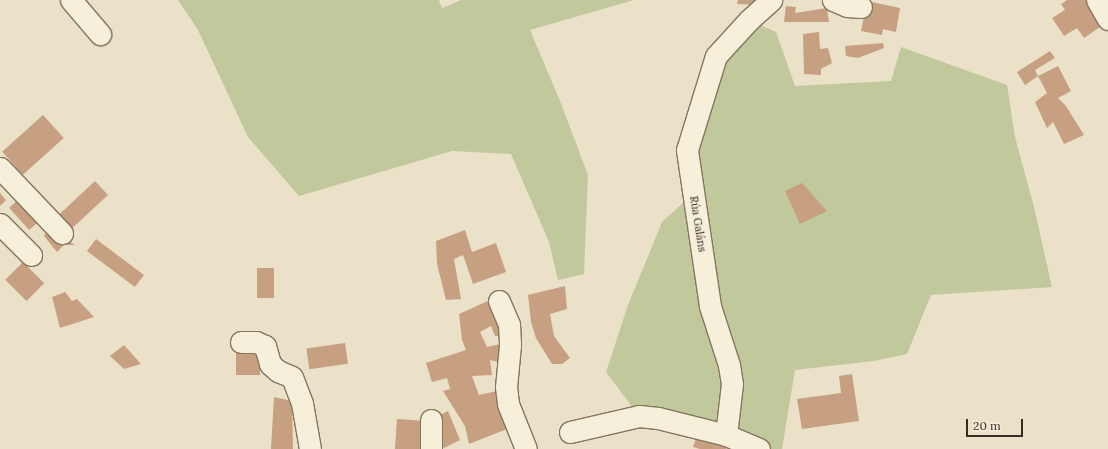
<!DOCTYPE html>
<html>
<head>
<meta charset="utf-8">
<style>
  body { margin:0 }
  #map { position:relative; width:1108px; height:449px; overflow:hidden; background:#ebe1c8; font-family:Lora,serif }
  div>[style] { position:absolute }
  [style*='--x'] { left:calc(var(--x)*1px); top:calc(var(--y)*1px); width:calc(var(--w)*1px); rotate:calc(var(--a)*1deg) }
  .green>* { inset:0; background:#c1c89c }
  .building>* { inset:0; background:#c6a081; transform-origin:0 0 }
  .roads { filter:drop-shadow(1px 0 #85745e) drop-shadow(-1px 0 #85745e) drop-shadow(0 1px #85745e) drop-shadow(0 -1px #85745e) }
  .minor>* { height:21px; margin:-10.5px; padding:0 10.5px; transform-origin:10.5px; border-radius:10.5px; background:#f6efda }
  span { translate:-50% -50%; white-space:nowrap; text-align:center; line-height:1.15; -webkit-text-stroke:3px #f3ecd7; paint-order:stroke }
  .street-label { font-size:11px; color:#372c21 }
  .scale { position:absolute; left:966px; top:419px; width:57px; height:18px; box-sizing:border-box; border:2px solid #372c21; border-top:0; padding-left:5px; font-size:12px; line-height:14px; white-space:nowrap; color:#372c21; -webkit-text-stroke:3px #f3ecd7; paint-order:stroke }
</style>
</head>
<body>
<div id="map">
  <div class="green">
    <div style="clip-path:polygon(178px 0,439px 0,442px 8px,461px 0,634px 0,530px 30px,560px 101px,588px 175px,584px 274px,558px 280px,549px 242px,511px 154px,452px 151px,299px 196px,248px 137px,198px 30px)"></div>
    <div style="clip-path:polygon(749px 20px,776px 32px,795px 86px,891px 81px,901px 47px,1007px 85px,1015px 137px,1034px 207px,1052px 287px,931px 295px,907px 354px,874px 361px,795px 370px,782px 449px,757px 449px,639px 416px,606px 372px,628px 305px,662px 222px,693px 194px,687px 150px,714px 61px)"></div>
  </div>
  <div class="building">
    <div style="clip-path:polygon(738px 0,762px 0,757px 5px,737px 4px)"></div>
    <div style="clip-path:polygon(1067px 0,1087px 0,1103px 25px,1084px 38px,1077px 28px,1064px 36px,1052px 18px,1065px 10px,1061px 4px)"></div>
    <div style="clip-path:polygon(867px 1px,900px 8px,896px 32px,883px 29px,882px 35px,861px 31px)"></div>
    <div style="clip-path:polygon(786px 6px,796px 7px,795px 13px,827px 8px,829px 22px,784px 22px)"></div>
    <div style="clip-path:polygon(819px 32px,820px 49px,828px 48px,832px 63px,821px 69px,821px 75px,804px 74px,803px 34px)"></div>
    <div style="clip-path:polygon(883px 43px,884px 48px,858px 58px,846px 56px,845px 46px)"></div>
    <div style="clip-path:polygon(1050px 51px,1055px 58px,1035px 70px,1038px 76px,1025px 85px,1017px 72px)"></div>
    <div style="clip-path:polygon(1058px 66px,1071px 91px,1058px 98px,1066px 106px,1084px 135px,1064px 144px,1053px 122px,1047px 128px,1035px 102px,1047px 93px,1038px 76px)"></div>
    <div style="left:43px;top:115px;width:31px;height:55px;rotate:48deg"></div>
    <div style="left:95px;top:181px;width:19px;height:49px;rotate:47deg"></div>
    <div style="clip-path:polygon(802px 183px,827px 211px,800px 224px,785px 191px)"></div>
    <div style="clip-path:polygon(0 193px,6px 200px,0 206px)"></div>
    <div style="left:21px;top:197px;width:30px;height:16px;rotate:48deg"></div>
    <div style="clip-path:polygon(49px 228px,75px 245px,64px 245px,57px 252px,44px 236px)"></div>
    <div style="clip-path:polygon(465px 230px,472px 252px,496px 243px,506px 272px,473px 284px,463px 255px,454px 259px,461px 299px,446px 300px,437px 264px,436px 241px)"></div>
    <div style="left:96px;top:239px;width:60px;height:15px;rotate:37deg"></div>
    <div style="left:23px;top:262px;width:30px;height:25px;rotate:45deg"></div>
    <div style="left:274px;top:268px;width:30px;height:17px;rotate:90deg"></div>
    <div style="clip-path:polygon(565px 286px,567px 309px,550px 314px,554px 336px,570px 358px,562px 364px,552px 364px,536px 338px,531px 322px,528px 295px)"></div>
    <div style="clip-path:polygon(65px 292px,72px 301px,77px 299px,94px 317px,60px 328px,52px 297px)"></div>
    <div style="clip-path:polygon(490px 300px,498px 318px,502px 336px,495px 336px,491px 326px,480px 332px,487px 347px,500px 344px,502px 363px,490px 360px,492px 375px,472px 376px,479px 395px,497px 391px,507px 429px,469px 444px,465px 426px,443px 391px,450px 389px,447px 378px,432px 382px,426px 363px,466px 350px,462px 340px,459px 314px)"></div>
    <div style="left:345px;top:343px;width:21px;height:39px;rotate:82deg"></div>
    <div style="clip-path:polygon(124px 345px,141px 364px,124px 369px,110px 356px)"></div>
    <div style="left:236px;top:352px;width:24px;height:23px"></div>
    <div style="clip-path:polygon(852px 374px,859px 421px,802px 429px,797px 399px,841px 393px,839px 376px)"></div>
    <div style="clip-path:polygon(274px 397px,292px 401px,293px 449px,271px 449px)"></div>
    <div style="clip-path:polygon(448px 411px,460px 440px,444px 448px,437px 439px,436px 417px)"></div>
    <div style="left:397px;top:419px;width:29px;height:30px;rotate:4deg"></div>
    <div style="clip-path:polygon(698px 433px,728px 442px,726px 449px,700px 449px,693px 447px)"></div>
  </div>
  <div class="roads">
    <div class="minor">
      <div style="--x:71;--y:0;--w:45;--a:49.5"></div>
      <div style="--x:833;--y:0;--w:15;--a:23"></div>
      <div style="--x:847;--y:6;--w:14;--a:4"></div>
      <div style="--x:1097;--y:0;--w:22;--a:60"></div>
      <div style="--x:0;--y:168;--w:90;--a:46.4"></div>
      <div style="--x:0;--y:224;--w:44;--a:45"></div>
      <div style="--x:499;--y:301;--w:25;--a:67"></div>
      <div style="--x:509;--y:324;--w:21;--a:87"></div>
      <div style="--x:510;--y:345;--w:42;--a:95.4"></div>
      <div style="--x:506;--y:387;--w:17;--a:83"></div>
      <div style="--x:508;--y:404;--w:48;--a:68.2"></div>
      <div style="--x:241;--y:342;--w:15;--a:0"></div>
      <div style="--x:256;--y:342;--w:10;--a:24"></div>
      <div style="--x:265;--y:346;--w:19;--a:74"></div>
      <div style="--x:270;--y:364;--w:11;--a:41"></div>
      <div style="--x:278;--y:371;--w:15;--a:23"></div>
      <div style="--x:292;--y:377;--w:28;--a:69"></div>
      <div style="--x:302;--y:403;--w:47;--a:80.1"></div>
      <div style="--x:570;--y:432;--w:71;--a:-13.1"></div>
      <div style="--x:639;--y:416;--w:19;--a:6"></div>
      <div style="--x:658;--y:418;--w:70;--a:14"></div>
      <div style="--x:431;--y:449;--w:29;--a:-90"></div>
      <div style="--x:759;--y:449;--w:36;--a:-157"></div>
      <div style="--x:726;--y:435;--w:51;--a:-83.3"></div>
      <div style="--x:732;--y:384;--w:19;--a:-99"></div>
      <div style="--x:729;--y:365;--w:62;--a:-107.9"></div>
      <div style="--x:710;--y:306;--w:158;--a:-98.4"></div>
      <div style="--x:687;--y:150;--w:98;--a:-72.9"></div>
      <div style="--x:716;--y:56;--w:49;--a:-47.5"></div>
      <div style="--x:749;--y:20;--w:30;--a:-42"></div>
    </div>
  </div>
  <div class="street-label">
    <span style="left:698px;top:224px;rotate:81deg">Rúa Galáns</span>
  </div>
  <div class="scale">20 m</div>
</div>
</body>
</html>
